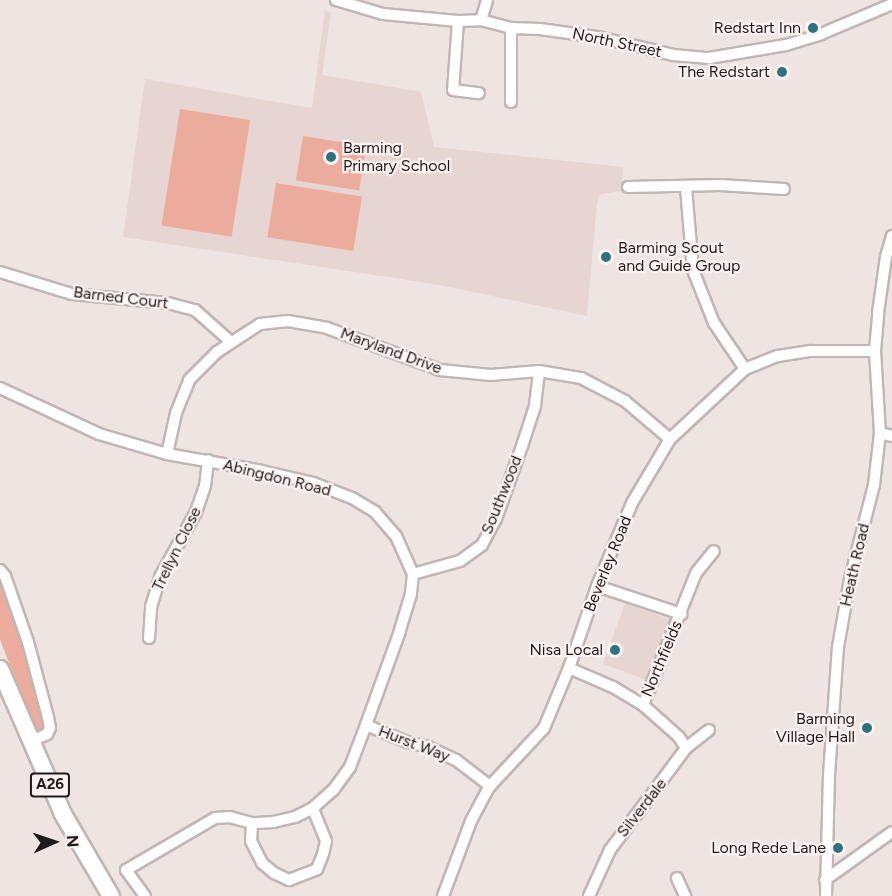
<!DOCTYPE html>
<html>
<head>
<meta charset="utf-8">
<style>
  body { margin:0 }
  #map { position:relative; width:892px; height:896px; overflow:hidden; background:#eee5e2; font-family:Figtree,sans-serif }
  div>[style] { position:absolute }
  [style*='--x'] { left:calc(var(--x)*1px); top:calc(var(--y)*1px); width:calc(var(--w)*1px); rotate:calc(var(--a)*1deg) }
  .built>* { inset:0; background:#e7d5d1; transform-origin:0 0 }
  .green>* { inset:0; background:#ecac9d; transform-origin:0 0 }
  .roads { filter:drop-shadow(2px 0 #c0b6b4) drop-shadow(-2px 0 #c0b6b4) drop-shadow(0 2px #c0b6b4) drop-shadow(0 -2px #c0b6b4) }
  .minor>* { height:10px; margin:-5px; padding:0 5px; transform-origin:5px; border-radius:5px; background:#fff }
  .primary>* { height:16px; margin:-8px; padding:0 8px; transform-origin:8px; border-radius:8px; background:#fff }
  .dots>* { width:16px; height:16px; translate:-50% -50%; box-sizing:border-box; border:3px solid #fbf2f0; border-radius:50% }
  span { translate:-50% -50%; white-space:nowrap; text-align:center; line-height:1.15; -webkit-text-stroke:4.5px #fbf2f0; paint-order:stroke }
  .shield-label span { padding:2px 4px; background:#fbf2f0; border:2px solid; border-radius:4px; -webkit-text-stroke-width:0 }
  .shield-label { font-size:15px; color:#1f1b1b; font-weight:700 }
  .poi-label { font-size:16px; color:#1f1b1b }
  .right { translate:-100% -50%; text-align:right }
  .left { translate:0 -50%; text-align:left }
  .street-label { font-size:16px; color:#1f1b1b }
  .north { position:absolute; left:24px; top:812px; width:60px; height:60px; -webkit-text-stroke:4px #fbf2f0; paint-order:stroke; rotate:87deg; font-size:16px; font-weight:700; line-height:24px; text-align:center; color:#1f1b1b }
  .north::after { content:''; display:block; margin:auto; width:21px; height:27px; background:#1f1b1b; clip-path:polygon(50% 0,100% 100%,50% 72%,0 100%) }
</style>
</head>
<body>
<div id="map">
  <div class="built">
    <div style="clip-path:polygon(325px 11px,331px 12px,322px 75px,421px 92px,434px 147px,623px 167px,621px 191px,601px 194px,597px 203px,587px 316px,440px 285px,123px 237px,145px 79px,312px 108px)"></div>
    <div style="left:625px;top:603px;width:49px;height:65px;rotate:20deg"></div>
  </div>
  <div class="green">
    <div style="left:180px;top:109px;width:71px;height:118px;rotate:9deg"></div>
    <div style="left:303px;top:136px;width:64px;height:45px;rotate:9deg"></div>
    <div style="left:276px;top:183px;width:87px;height:55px;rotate:9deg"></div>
    <div style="clip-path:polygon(0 576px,20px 632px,40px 704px,45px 728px,40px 732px,37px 731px,21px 695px,0 639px)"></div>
  </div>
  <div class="roads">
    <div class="minor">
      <div style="--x:336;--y:0;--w:49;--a:16.6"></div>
      <div style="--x:383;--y:14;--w:75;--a:5.3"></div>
      <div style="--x:458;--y:21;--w:23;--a:-2"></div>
      <div style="--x:481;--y:20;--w:31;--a:15"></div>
      <div style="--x:511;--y:28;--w:29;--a:2"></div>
      <div style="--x:540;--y:29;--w:59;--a:7.9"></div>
      <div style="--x:598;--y:37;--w:77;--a:13.5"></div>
      <div style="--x:673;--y:55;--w:36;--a:5"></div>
      <div style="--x:709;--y:58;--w:78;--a:-9.6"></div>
      <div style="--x:786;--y:45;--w:37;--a:-17"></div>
      <div style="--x:821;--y:34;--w:77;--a:-22.9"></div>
      <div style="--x:481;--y:20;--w:21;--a:-73"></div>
      <div style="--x:458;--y:21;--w:69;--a:94.1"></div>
      <div style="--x:453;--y:90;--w:26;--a:7"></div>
      <div style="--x:511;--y:28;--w:74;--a:90"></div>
      <div style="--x:628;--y:187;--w:92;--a:-1.2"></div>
      <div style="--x:720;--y:185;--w:64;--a:3.6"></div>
      <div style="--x:686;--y:188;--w:82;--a:85.1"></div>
      <div style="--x:693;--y:270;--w:57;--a:68.4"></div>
      <div style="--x:714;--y:323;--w:55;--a:56"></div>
      <div style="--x:0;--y:272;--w:75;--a:17"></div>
      <div style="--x:72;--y:294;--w:96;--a:5.4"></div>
      <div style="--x:168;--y:303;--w:28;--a:15"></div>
      <div style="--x:195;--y:310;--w:48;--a:41.6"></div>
      <div style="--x:0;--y:388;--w:109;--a:24.9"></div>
      <div style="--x:99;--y:434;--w:71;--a:16.4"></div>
      <div style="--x:167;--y:454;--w:97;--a:10.1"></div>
      <div style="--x:262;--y:471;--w:52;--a:13.2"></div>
      <div style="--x:313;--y:483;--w:42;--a:21"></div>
      <div style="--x:352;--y:498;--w:27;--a:31"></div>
      <div style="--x:375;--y:512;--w:32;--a:49"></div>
      <div style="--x:396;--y:536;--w:42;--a:65.9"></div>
      <div style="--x:413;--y:574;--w:20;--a:96"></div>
      <div style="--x:411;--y:594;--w:39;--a:107"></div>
      <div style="--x:400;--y:631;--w:100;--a:109.9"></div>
      <div style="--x:366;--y:725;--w:45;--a:110.9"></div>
      <div style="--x:350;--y:767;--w:29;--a:126"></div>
      <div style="--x:333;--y:790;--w:27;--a:138"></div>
      <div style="--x:313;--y:808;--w:20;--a:153"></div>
      <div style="--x:295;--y:817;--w:22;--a:167"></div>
      <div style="--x:274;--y:822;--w:22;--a:177"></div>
      <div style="--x:252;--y:823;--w:23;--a:-165"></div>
      <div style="--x:230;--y:817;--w:15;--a:176"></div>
      <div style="--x:215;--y:818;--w:103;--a:149.7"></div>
      <div style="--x:126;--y:870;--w:32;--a:54"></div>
      <div style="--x:880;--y:433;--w:12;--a:14"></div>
      <div style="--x:167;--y:454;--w:42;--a:-77.6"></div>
      <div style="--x:176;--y:413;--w:35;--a:-68"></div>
      <div style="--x:189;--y:380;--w:40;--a:-45"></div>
      <div style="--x:217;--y:352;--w:51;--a:-33.1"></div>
      <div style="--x:260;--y:324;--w:28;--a:-6"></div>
      <div style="--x:288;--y:321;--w:40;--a:10"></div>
      <div style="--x:327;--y:328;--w:121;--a:20.4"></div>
      <div style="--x:440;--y:370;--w:51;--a:5.6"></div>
      <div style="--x:491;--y:375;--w:48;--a:-4.8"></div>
      <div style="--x:539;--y:371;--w:43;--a:9.5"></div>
      <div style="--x:581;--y:378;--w:50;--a:27.6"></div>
      <div style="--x:625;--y:401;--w:59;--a:40.2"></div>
      <div style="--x:0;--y:570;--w:8;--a:50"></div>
      <div style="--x:5;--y:576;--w:70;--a:70.8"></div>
      <div style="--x:28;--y:642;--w:78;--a:75.1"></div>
      <div style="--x:48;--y:717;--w:11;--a:80"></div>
      <div style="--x:50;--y:728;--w:7;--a:117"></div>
      <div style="--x:47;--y:734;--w:19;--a:155"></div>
      <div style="--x:413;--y:574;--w:49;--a:-15.5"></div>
      <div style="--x:460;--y:561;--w:27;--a:-36"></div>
      <div style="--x:482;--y:545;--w:30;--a:-62"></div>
      <div style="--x:496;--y:519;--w:81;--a:-70.4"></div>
      <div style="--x:523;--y:443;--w:40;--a:-72"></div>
      <div style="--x:535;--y:405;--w:34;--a:-83"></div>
      <div style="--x:597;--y:586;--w:89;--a:18.4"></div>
      <div style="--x:149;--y:638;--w:31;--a:-86"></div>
      <div style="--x:151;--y:607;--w:31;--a:-73"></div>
      <div style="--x:160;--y:577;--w:74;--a:-61"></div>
      <div style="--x:196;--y:512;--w:28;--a:-71"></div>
      <div style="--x:205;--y:486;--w:26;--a:-83"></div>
      <div style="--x:569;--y:668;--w:48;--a:23.4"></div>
      <div style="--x:613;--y:687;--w:35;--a:31"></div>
      <div style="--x:643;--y:705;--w:48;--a:41.6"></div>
      <div style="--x:679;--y:737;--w:13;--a:58"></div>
      <div style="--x:643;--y:705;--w:142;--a:-68.1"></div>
      <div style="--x:696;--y:573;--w:28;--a:-51"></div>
      <div style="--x:366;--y:725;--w:44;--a:22.5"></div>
      <div style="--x:407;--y:742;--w:22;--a:13"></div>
      <div style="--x:428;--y:747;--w:31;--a:25"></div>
      <div style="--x:456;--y:760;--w:43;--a:37.4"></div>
      <div style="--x:252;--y:823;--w:18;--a:93"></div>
      <div style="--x:251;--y:841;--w:25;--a:63"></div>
      <div style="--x:262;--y:863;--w:16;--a:40"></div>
      <div style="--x:274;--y:873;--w:17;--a:25"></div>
      <div style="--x:289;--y:880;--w:30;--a:-21"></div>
      <div style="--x:317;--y:869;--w:16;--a:-68"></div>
      <div style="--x:323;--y:854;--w:13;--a:-77"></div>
      <div style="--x:326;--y:841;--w:35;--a:-112"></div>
      <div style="--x:677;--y:878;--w:20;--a:66"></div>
      <div style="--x:825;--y:880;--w:82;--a:-35.6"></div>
      <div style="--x:443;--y:896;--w:80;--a:-69.5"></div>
      <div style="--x:471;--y:821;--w:40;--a:-62"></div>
      <div style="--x:490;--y:786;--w:79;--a:-47"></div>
      <div style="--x:544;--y:728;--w:65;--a:-67.4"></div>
      <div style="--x:569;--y:668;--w:87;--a:-71.1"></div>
      <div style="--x:597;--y:586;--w:90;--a:-67.1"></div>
      <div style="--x:632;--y:503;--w:74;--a:-59.3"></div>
      <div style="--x:670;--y:439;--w:103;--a:-43"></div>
      <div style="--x:745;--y:369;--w:35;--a:-22"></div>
      <div style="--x:778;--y:356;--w:33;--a:-9"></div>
      <div style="--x:811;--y:351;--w:64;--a:0"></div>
      <div style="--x:589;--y:896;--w:51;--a:-65.5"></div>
      <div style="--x:610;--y:850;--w:127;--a:-53.3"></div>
      <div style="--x:686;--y:748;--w:29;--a:-38"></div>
      <div style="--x:826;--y:896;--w:121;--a:-88.6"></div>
      <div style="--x:829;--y:775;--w:128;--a:-86"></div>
      <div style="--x:838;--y:647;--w:69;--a:-80"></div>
      <div style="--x:850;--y:579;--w:97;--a:-75.7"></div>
      <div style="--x:874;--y:485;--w:52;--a:-83.4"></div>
      <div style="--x:880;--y:433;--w:82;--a:-93.5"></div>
      <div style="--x:875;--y:351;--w:38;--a:-85"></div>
      <div style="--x:878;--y:313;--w:57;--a:-81.9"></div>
      <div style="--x:886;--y:257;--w:22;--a:-74"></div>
    </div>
    <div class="primary">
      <div style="--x:0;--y:669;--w:158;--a:66.5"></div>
      <div style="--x:63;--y:814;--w:95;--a:59.7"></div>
    </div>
  </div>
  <div class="dots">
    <div style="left:813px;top:28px;background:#2d7281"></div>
    <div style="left:782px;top:72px;background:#2d7281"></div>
    <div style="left:331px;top:157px;background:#2d7281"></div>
    <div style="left:606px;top:257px;background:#2d7281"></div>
    <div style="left:615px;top:650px;background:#2d7281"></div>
    <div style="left:867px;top:728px;background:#2d7281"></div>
    <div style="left:838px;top:848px;background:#2d7281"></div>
  </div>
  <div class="shield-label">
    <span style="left:50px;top:785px">A26</span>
  </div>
  <div class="poi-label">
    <span class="right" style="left:801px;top:28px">Redstart Inn</span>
    <span class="right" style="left:770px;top:72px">The Redstart</span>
    <span class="left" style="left:343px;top:157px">Barming<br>Primary School</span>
    <span class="left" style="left:618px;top:257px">Barming Scout<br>and Guide Group</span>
    <span class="right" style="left:603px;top:650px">Nisa Local</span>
    <span class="right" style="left:855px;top:728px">Barming<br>Village Hall</span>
    <span class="right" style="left:826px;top:848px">Long Rede Lane</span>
  </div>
  <div class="street-label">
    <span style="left:617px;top:43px;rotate:12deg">North Street</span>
    <span style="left:121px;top:298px;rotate:7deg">Barned Court</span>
    <span style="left:391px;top:351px;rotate:20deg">Maryland Drive</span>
    <span style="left:277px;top:478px;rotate:14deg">Abingdon Road</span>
    <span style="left:502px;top:495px;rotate:-68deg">Southwood</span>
    <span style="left:177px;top:549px;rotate:-64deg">Trellyn Close</span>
    <span style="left:608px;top:564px;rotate:-68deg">Beverley Road</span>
    <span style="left:855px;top:565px;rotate:-77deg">Heath Road</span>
    <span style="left:662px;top:659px;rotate:-67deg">Northfields</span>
    <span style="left:414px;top:744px;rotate:21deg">Hurst Way</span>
    <span style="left:642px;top:808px;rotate:-52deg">Silverdale</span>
  </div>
  <div class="north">N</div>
</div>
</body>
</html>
